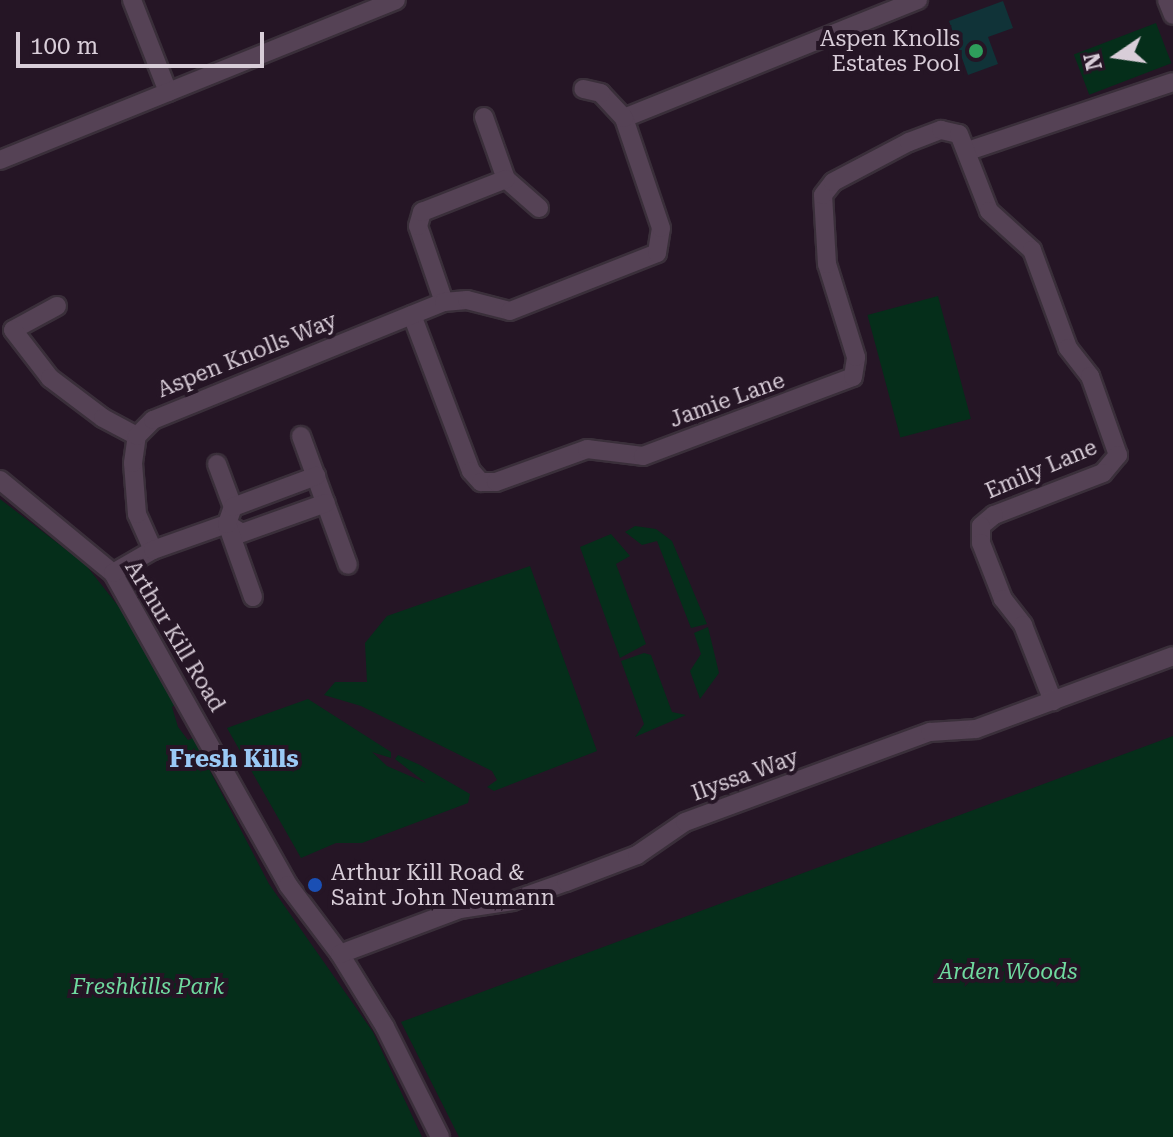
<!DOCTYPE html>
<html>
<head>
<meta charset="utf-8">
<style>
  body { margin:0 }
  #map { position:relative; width:1173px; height:1137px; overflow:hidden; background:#251525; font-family:"Roboto Serif",serif }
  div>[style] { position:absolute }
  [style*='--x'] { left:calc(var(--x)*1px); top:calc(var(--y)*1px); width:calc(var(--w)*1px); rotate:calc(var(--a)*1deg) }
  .green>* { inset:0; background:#052e1a; transform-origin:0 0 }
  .water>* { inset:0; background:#103338 }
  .roads { filter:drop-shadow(2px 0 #3a2f3a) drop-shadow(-2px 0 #3a2f3a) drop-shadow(0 2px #3a2f3a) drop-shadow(0 -2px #3a2f3a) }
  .minor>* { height:18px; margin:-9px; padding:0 9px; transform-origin:9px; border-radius:9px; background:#554255 }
  .dots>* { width:22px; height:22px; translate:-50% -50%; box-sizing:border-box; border:4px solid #251525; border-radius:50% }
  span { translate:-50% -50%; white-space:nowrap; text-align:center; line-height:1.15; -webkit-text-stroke:8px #251525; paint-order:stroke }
  .poi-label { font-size:22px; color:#d8cdd8 }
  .right { translate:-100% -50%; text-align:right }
  .left { translate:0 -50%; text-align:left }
  .street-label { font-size:22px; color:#d8cdd8 }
  .park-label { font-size:22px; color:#6fda9f; font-style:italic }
  .neighbourhood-label { font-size:24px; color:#9ac9f5; font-weight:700 }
  .north { position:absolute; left:1077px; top:16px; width:80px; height:80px; -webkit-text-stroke:6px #251525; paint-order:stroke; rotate:257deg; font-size:22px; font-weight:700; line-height:32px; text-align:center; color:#d8cdd8 }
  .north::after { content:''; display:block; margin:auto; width:28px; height:36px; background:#d8cdd8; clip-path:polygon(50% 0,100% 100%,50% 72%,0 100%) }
  .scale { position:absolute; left:16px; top:32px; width:248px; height:36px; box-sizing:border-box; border:4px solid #d8cdd8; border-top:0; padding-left:10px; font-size:24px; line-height:28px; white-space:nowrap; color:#d8cdd8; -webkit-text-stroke:6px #251525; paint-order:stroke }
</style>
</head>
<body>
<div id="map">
  <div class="green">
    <div style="left:1156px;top:23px;width:43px;height:88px;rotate:69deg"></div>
    <div style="left:938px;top:296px;width:127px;height:73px;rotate:75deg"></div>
    <div style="clip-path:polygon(0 499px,85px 564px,134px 626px,176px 704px,172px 707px,178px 727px,188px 740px,193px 738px,269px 884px,373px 1032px,422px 1137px,0 1137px)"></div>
    <div style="clip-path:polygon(635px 526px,656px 529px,672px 541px,707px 624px,691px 628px,657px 541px,642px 545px,625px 532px)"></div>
    <div style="clip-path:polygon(611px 534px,630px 556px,616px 564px,646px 644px,620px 658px,580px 547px)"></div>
    <div style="clip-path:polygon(530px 566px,597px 751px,494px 791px,487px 787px,497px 780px,492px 771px,361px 706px,324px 695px,335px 682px,367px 682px,365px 643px,387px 616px)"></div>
    <div style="clip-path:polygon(708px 627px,719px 673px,700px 699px,690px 671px,701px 654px,694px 633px)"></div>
    <div style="clip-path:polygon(644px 653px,651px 655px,672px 712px,686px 715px,635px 737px,644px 724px,621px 661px)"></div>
    <div style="clip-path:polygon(308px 699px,391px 752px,391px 758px,372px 752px,387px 766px,426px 783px,395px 759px,398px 755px,420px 765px,470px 794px,468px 803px,362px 843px,336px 843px,301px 858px,227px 728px)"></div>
    <div style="clip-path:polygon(1173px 736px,1173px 1137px,459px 1137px,401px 1022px)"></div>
  </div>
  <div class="water">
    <div style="clip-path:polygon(1003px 1px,1013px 28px,988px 37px,998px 64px,968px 75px,949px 21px)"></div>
  </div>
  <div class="roads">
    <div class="minor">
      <div style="--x:132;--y:0;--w:99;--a:68.6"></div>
      <div style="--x:1167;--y:0;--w:16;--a:68"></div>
      <div style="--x:484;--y:117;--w:66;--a:70.5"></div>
      <div style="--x:506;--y:179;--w:44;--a:41.3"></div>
      <div style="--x:624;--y:118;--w:317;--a:-21.9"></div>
      <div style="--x:968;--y:151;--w:216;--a:-18.6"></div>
      <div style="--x:0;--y:160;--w:427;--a:-22"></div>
      <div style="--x:444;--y:302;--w:80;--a:-108.9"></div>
      <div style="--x:418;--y:226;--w:15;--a:-74"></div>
      <div style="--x:422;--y:212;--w:90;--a:-21.4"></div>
      <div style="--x:57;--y:306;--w:50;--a:151.4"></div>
      <div style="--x:13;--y:330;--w:61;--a:52.4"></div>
      <div style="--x:50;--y:378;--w:66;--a:37"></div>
      <div style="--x:103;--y:418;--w:38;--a:28"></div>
      <div style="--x:412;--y:315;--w:167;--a:69.3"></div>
      <div style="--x:471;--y:471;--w:15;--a:48"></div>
      <div style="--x:481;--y:482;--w:15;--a:0"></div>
      <div style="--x:496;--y:482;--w:97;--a:-19.9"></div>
      <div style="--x:587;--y:449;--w:56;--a:7.1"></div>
      <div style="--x:643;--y:456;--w:224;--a:-20.6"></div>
      <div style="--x:853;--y:377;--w:20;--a:-81"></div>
      <div style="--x:856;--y:357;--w:97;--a:-107.3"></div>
      <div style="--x:827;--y:264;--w:69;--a:-93.3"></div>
      <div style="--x:823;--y:195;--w:16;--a:-52"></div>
      <div style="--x:833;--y:182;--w:86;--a:-27.8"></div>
      <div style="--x:909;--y:142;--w:34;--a:-21"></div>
      <div style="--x:941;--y:130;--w:18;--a:13"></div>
      <div style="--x:959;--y:134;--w:83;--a:68.7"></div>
      <div style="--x:989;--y:211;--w:58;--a:42.2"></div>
      <div style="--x:1032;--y:250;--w:104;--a:69.8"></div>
      <div style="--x:1068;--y:348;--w:36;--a:52"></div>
      <div style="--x:1090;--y:376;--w:84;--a:70.5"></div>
      <div style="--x:1118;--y:455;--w:23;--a:130"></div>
      <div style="--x:1103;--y:473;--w:117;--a:158.9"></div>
      <div style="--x:994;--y:515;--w:17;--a:140"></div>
      <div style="--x:981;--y:526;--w:17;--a:90"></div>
      <div style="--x:981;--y:543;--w:60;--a:68.6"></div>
      <div style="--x:1003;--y:599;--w:33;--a:52"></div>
      <div style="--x:1023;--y:625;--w:82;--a:68.5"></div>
      <div style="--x:301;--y:436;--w:137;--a:70"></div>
      <div style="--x:217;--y:464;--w:46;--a:69.6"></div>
      <div style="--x:0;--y:480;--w:146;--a:39.5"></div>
      <div style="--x:113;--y:573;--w:358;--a:60.7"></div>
      <div style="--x:288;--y:885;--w:86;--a:53"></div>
      <div style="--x:340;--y:954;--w:86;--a:58.3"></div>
      <div style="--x:385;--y:1027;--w:123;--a:63.4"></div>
      <div style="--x:227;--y:524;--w:17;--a:31"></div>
      <div style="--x:242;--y:533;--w:89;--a:-19.7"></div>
      <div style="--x:153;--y:550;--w:39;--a:-114"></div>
      <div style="--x:137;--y:514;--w:51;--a:-94.5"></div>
      <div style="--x:133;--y:463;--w:27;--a:-82"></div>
      <div style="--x:137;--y:436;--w:23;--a:-45"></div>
      <div style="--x:153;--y:420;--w:314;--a:-22.1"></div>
      <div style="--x:444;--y:302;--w:23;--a:-5"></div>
      <div style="--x:467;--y:300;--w:44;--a:14.3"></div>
      <div style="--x:510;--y:311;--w:158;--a:-21.5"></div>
      <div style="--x:657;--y:253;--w:25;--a:-81"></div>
      <div style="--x:661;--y:228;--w:116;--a:-108.6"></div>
      <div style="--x:624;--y:118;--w:34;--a:-133"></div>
      <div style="--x:601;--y:93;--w:18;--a:-167"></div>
      <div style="--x:113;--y:573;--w:46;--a:-29.9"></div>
      <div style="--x:153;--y:550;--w:78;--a:-19.4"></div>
      <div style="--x:253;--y:597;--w:77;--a:-109.6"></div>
      <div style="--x:227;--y:524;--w:18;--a:-71"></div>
      <div style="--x:233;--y:507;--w:89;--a:-20.5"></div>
      <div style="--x:340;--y:954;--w:128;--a:-20.6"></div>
      <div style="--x:460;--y:909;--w:53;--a:-8.7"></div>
      <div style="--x:512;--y:901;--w:57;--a:-19.4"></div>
      <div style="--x:566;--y:882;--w:76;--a:-20.8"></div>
      <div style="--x:637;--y:855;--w:58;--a:-34.5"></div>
      <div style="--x:685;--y:822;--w:261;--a:-20.2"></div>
      <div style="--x:930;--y:732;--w:46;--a:-3.7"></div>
      <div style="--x:976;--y:729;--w:210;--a:-20.3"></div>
    </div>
  </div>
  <div class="dots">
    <div style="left:976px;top:51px;background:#2e9e5b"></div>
    <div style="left:315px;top:885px;background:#1a4fb4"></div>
  </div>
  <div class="poi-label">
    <span class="right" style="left:960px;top:51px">Aspen Knolls<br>Estates Pool</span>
    <span class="left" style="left:331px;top:885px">Arthur Kill Road &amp;<br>Saint John Neumann</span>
  </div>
  <div class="street-label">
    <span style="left:247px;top:355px;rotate:-22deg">Aspen Knolls Way</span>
    <span style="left:727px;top:400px;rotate:-20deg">Jamie Lane</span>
    <span style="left:1041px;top:469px;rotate:-23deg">Emily Lane</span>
    <span style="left:175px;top:636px;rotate:59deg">Arthur Kill Road</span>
    <span style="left:745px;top:775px;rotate:-20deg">Ilyssa Way</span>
  </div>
  <div class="park-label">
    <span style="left:1008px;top:972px">Arden Woods</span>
    <span style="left:148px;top:987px">Freshkills Park</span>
  </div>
  <div class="neighbourhood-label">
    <span style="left:234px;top:760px">Fresh Kills</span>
  </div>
  <div class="north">N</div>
  <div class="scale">100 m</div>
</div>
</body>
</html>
